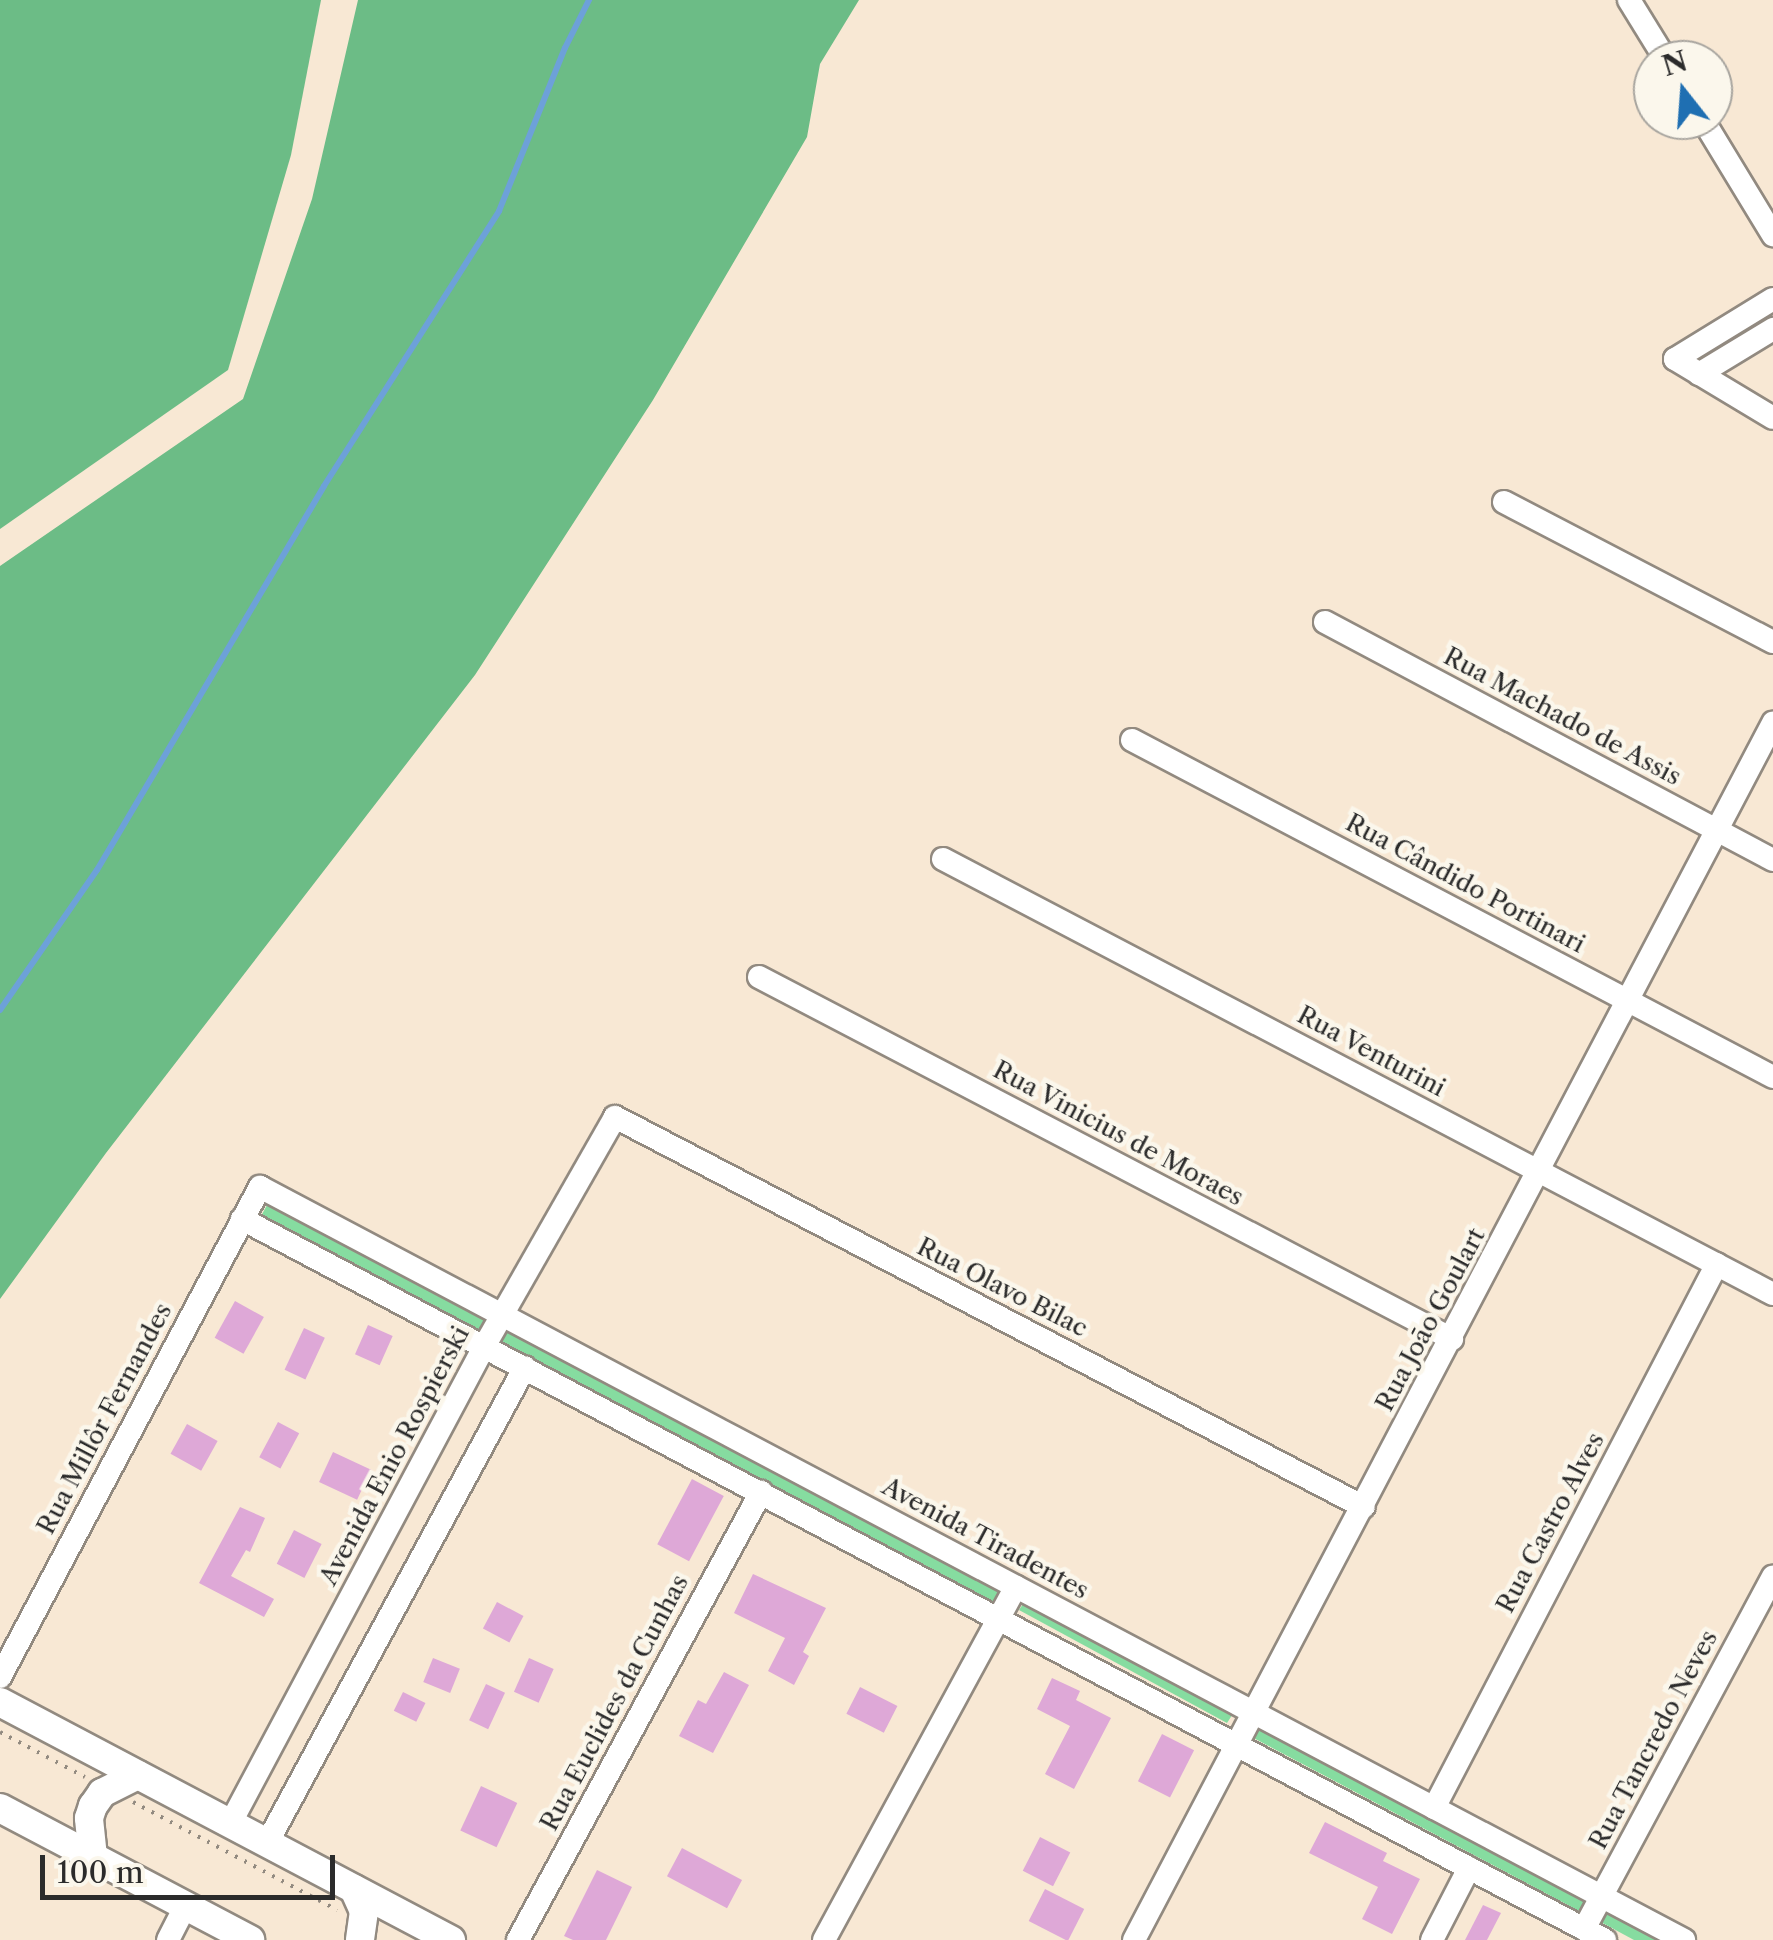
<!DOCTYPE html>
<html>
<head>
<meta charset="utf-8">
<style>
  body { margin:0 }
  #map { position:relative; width:1773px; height:1940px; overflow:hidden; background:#f8e8d4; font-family:"Libre Caslon Text",serif }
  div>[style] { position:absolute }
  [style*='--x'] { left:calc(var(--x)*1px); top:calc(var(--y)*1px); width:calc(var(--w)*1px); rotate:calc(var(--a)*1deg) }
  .green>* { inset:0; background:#86dca0; transform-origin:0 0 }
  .forest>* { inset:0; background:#6cbc86 }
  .stream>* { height:6px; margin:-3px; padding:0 3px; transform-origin:3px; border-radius:3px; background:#6da1d9 }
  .building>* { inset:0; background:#dea8d7; transform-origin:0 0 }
  .path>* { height:4px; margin-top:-2px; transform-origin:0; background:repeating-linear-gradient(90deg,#928a80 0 2.5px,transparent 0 10.5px) }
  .roads { filter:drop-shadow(2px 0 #928a80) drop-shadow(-2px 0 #928a80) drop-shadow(0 2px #928a80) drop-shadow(0 -2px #928a80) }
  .minor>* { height:22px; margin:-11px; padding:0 11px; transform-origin:11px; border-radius:11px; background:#fff }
  .major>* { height:28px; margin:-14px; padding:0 14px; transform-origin:14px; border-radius:14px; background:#fff }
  span { translate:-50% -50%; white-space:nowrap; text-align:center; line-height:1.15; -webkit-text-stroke:9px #fbf7ec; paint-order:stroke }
  .street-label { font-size:25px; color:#2b2b2b }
  .north { position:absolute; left:1633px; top:40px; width:100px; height:100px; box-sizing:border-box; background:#fbf7ec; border:2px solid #a8a59f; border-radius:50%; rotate:343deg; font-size:28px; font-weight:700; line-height:40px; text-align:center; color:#2b2b2b }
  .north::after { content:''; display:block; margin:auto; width:35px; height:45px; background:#1f6fb2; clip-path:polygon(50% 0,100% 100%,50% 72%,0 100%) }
  .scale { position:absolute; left:40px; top:1855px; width:295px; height:45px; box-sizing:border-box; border:5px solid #2b2b2b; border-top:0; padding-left:12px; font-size:30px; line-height:35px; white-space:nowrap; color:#2b2b2b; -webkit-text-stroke:8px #fbf7ec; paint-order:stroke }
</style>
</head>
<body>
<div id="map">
  <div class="green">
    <div style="left:267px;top:1205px;width:251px;height:15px;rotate:28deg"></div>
    <div style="left:506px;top:1327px;width:563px;height:16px;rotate:28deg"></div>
    <div style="clip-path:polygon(1027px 1598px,1236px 1709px,1227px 1723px,1019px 1610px)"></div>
    <div style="left:1262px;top:1722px;width:373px;height:18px;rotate:28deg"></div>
    <div style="clip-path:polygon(1606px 1903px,1676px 1940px,1634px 1940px,1597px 1920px)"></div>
  </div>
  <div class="forest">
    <div style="clip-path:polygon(0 0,321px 0,291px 155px,228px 370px,0 529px)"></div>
    <div style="clip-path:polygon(358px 0,859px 0,820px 64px,807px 137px,653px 400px,475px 675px,106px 1153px,0 1299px,0 566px,243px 399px,312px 199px)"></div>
  </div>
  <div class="stream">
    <div style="--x:0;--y:1010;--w:170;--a:-55.3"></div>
    <div style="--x:97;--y:870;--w:446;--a:-59.4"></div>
    <div style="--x:324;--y:486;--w:326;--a:-57.5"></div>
    <div style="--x:499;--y:211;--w:176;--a:-68"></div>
    <div style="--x:565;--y:48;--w:54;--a:-63.4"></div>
  </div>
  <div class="building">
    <div style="left:235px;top:1301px;width:33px;height:42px;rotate:29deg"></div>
    <div style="left:368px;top:1325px;width:27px;height:32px;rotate:24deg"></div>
    <div style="left:304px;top:1328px;width:23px;height:46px;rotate:25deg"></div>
    <div style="left:278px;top:1422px;width:24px;height:40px;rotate:28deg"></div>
    <div style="left:187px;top:1424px;width:35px;height:34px;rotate:29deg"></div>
    <div style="left:333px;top:1452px;width:42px;height:33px;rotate:25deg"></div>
    <div style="left:692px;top:1479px;width:36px;height:74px;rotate:28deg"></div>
    <div style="clip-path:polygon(240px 1507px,265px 1518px,250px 1552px,246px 1550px,231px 1576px,274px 1599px,264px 1617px,199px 1583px)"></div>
    <div style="left:294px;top:1530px;width:31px;height:38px;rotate:27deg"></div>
    <div style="clip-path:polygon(753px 1574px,826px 1608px,803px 1652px,809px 1656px,794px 1685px,768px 1671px,785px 1638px,734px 1613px)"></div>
    <div style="left:497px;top:1602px;width:30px;height:30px;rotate:28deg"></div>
    <div style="left:433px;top:1658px;width:29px;height:26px;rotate:22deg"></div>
    <div style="left:529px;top:1658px;width:27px;height:37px;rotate:24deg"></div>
    <div style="clip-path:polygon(724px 1672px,749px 1685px,713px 1753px,679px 1736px,698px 1700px,706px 1704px)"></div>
    <div style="clip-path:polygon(1052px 1678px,1080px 1691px,1076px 1700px,1111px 1718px,1074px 1789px,1045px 1774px,1070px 1726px,1037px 1709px)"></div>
    <div style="left:486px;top:1684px;width:21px;height:40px;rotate:25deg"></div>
    <div style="left:860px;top:1687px;width:42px;height:30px;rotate:27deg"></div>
    <div style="left:403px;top:1692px;width:25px;height:21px;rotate:26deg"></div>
    <div style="left:1162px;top:1734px;width:36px;height:53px;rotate:27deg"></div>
    <div style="left:481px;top:1786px;width:40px;height:49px;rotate:25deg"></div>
    <div style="clip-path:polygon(1325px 1822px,1387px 1853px,1383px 1861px,1420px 1879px,1392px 1934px,1362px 1919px,1378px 1887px,1309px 1853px)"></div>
    <div style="left:1040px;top:1837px;width:34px;height:38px;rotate:27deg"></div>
    <div style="left:682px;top:1848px;width:68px;height:32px;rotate:28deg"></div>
    <div style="clip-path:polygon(597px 1870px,632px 1887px,606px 1940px,573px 1940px,564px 1936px)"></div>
    <div style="left:1045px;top:1889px;width:44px;height:36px;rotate:27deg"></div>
    <div style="clip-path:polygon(1483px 1905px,1501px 1913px,1487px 1940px,1465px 1940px)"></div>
  </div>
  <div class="path">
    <div style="--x:0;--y:1732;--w:96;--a:27.9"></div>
    <div style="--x:133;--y:1802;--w:231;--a:27.9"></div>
  </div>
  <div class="roads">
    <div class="minor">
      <div style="--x:1629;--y:0;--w:70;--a:58.3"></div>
      <div style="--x:1703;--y:120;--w:135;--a:58.7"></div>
      <div style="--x:1773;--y:299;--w:115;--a:148.5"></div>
      <div style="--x:1675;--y:359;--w:114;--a:31"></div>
      <div style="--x:1699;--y:374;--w:87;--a:-31.3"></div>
      <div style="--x:1504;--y:502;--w:303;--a:27.5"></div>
      <div style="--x:1325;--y:622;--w:507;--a:27.98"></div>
      <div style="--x:1132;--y:740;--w:724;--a:27.73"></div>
      <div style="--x:943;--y:859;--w:937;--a:27.66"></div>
      <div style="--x:759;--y:977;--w:782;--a:27.58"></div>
      <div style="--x:242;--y:1219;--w:1542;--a:27.88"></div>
      <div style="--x:0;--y:1677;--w:555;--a:-62.05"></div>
      <div style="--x:260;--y:1187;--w:1611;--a:27.87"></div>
      <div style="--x:1434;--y:1808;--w:613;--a:-62.52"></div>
      <div style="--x:230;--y:1824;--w:543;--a:-61.97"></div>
      <div style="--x:485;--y:1345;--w:262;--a:-60.3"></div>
      <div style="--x:615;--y:1117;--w:844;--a:27.51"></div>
      <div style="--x:267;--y:1843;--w:541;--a:-61.54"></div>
      <div style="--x:1584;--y:1929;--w:400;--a:-61.8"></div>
      <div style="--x:168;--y:1940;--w:38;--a:-63"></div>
      <div style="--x:518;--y:1940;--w:510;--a:-61.52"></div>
      <div style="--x:824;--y:1940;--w:402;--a:-61.5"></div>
      <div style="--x:1134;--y:1940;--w:1375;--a:-62.3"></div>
      <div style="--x:1432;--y:1940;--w:81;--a:-62.8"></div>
    </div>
    <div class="major">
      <div style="--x:0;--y:1702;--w:510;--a:27.82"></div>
      <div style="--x:0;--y:1808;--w:283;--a:27.8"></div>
      <div style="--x:93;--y:1857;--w:39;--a:-96"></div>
      <div style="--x:89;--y:1818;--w:13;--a:-72"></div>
      <div style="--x:93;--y:1806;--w:16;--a:-55"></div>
      <div style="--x:102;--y:1793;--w:40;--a:-26.6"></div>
      <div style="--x:354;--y:1889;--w:24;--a:66"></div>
      <div style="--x:364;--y:1911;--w:29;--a:98"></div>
    </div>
  </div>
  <div class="street-label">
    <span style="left:1562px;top:717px;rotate:28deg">Rua Machado de Assis</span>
    <span style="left:1465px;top:884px;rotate:28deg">Rua Cândido Portinari</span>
    <span style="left:1371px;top:1052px;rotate:28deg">Rua Venturini</span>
    <span style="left:1118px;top:1134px;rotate:28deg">Rua Vinicius de Moraes</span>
    <span style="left:1002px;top:1288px;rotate:27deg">Rua Olavo Bilac</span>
    <span style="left:1431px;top:1320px;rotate:-62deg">Rua João Goulart</span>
    <span style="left:105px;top:1419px;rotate:-62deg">Rua Millôr Fernandes</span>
    <span style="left:395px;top:1456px;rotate:-62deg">Avenida Enio Rospierski</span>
    <span style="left:1551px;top:1523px;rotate:-62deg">Rua Castro Alves</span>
    <span style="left:985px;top:1539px;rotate:28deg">Avenida Tiradentes</span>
    <span style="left:615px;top:1703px;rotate:-62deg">Rua Euclides da Cunhas</span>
    <span style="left:1654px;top:1740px;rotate:-62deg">Rua Tancredo Neves</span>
  </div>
  <div class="north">N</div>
  <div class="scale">100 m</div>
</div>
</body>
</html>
